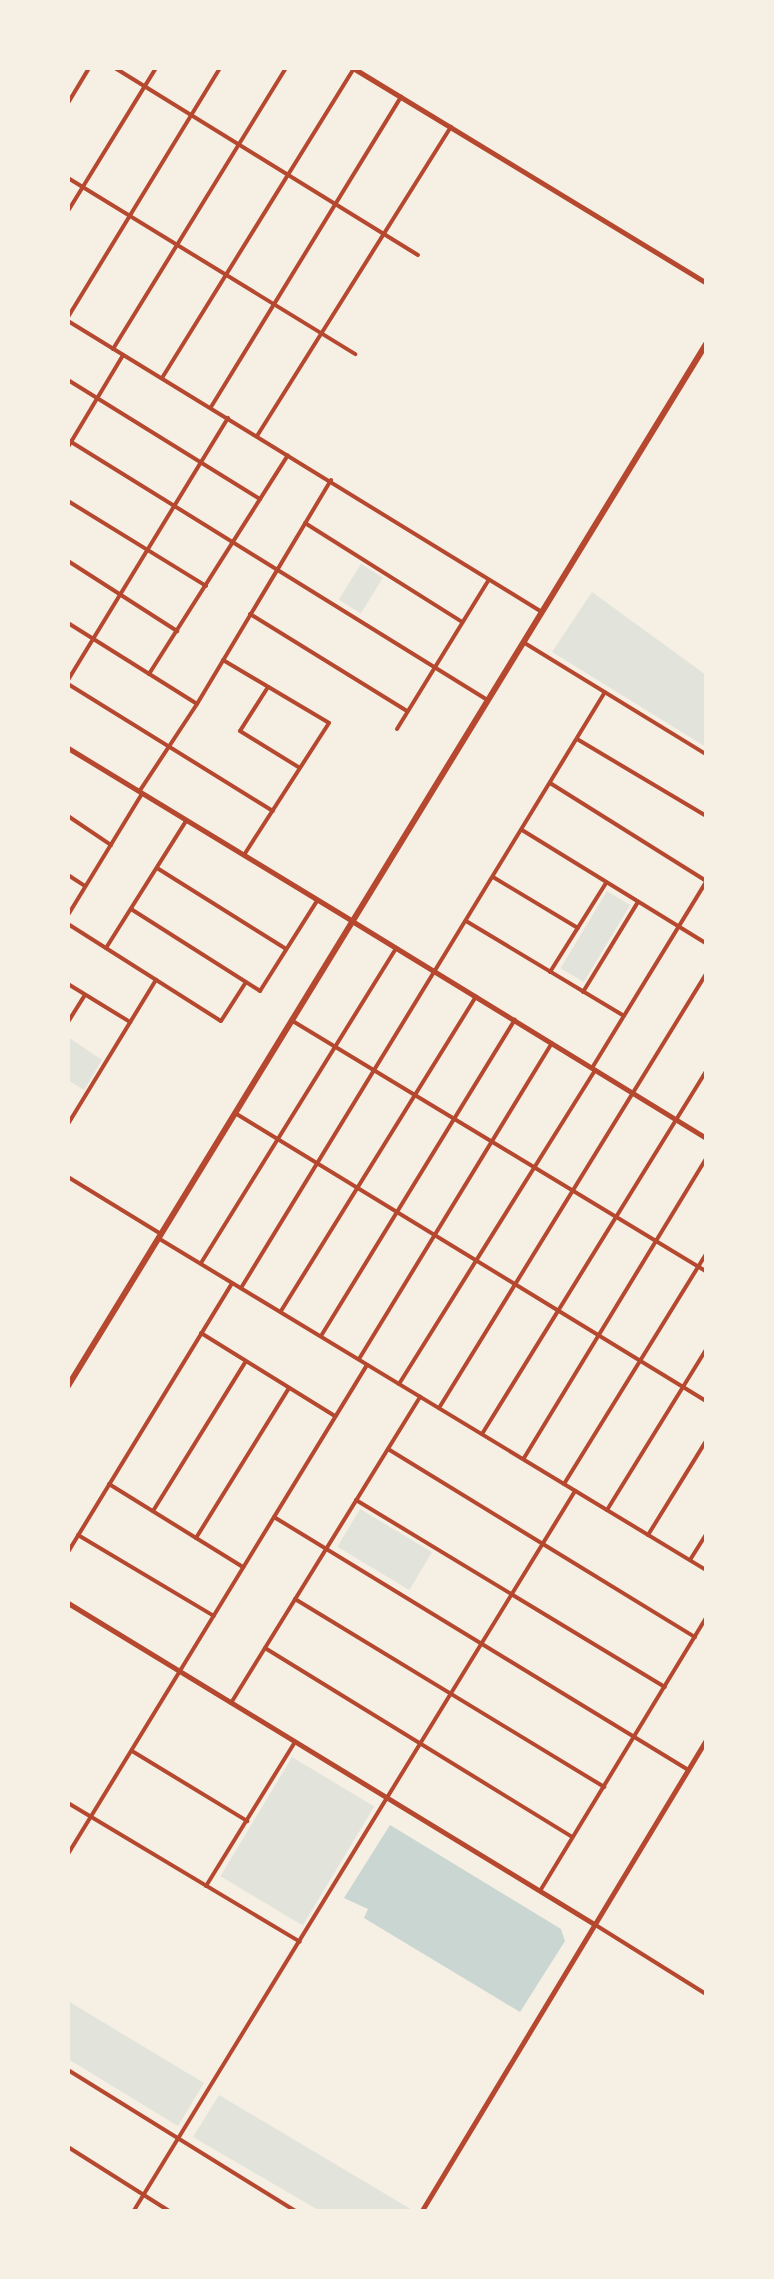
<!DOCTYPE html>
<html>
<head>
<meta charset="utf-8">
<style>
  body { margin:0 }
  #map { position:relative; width:774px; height:2279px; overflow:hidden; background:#f6efe4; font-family:Signika,sans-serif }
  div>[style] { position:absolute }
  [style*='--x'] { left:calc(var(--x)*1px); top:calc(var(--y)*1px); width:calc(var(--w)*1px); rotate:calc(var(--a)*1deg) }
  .green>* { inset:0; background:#e2e4dc; transform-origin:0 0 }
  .water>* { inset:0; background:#c9d6d2 }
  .minor>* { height:4px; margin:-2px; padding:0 2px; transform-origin:2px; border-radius:2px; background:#b5482f }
  .tertiary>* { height:5px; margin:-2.5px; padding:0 2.5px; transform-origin:2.5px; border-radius:2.5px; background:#b5482f }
  .secondary>* { height:5px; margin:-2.5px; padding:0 2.5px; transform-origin:2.5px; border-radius:2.5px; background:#b5482f }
  .primary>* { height:6px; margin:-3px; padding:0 3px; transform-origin:3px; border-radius:3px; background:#b5482f }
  span { translate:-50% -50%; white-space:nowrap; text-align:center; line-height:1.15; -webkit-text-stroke:9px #f6efe4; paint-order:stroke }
  .frame { position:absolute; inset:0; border:70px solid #f6efe4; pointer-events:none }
</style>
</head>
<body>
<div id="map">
  <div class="green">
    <div style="left:361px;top:564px;width:26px;height:42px;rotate:32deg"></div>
    <div style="clip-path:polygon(592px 592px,706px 675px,706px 747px,552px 652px)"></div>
    <div style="left:607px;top:891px;width:27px;height:90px;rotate:31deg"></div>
    <div style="clip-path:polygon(68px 1037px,102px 1060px,84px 1090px,68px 1080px)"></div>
    <div style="left:360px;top:1509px;width:84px;height:44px;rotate:31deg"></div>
    <div style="left:292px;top:1757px;width:96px;height:139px;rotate:31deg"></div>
    <div style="clip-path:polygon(68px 2001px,204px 2083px,178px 2126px,68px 2059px)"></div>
    <div style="clip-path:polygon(219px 2095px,414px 2211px,320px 2211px,193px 2137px)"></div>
  </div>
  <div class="water">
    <div style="clip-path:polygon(390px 1825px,561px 1929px,565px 1941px,520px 2012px,364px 1918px,368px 1909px,344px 1898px)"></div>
  </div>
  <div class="minor">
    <div style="--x:115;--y:68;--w:356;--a:31.7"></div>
    <div style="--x:68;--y:103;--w:41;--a:-59"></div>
    <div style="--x:68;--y:178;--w:337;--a:31.5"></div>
    <div style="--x:68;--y:211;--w:168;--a:-58.4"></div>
    <div style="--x:68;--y:317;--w:292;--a:-58.6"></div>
    <div style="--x:68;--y:321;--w:556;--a:31.55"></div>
    <div style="--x:113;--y:349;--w:330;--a:-58.4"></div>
    <div style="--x:162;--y:378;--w:365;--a:-58.2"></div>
    <div style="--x:68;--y:380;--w:226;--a:31.8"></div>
    <div style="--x:211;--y:407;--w:364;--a:-58.5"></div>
    <div style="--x:257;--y:436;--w:365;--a:-57.9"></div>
    <div style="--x:68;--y:440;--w:494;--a:31.8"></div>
    <div style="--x:68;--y:447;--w:107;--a:-59.1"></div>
    <div style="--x:68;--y:501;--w:162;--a:31.6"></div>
    <div style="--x:305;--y:523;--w:186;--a:32.2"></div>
    <div style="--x:68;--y:561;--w:130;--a:32.7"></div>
    <div style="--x:250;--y:614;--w:185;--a:31.7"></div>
    <div style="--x:68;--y:623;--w:152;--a:32.1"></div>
    <div style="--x:197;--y:704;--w:105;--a:123.4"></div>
    <div style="--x:523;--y:642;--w:215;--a:31.5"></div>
    <div style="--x:223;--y:660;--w:123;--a:30.7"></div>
    <div style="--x:329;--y:723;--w:157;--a:122.8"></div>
    <div style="--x:149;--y:674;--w:259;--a:-57.6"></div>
    <div style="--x:68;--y:680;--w:307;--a:-58.6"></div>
    <div style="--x:68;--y:684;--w:241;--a:31.8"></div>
    <div style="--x:268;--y:687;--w:52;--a:122.5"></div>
    <div style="--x:240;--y:731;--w:70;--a:31.7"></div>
    <div style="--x:197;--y:704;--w:261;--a:-59.1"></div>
    <div style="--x:397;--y:729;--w:174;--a:-58.4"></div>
    <div style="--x:577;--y:739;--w:150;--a:30.8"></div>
    <div style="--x:550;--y:783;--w:184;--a:32.1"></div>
    <div style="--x:68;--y:816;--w:52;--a:34"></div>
    <div style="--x:522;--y:830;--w:216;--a:31.6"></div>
    <div style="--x:157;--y:868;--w:152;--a:32.1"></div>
    <div style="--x:68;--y:875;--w:20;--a:33"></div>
    <div style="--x:493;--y:877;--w:99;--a:31"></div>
    <div style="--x:131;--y:909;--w:153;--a:32.4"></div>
    <div style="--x:260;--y:991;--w:107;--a:-57.7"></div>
    <div style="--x:68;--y:915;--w:142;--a:-58.6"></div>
    <div style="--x:466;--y:921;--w:184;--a:31"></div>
    <div style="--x:68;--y:924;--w:181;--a:32.4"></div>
    <div style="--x:221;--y:1021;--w:46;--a:-57.3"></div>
    <div style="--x:106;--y:948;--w:150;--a:-57.8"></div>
    <div style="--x:550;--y:972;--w:105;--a:-57.8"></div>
    <div style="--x:68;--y:984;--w:73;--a:31.5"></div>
    <div style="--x:583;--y:992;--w:105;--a:-58.6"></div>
    <div style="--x:291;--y:1020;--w:485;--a:31.2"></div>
    <div style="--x:68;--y:1022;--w:32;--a:-58"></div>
    <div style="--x:592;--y:1068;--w:218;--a:-58.5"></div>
    <div style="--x:235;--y:1113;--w:552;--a:31.44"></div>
    <div style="--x:68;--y:1124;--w:169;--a:-58.6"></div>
    <div style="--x:68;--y:1177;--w:109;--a:31.5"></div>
    <div style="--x:158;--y:1238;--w:641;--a:31.21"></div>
    <div style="--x:201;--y:1263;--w:370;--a:-58.2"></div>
    <div style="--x:241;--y:1288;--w:698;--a:-58.59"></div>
    <div style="--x:281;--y:1311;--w:370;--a:-58.2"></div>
    <div style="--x:201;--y:1333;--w:158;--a:31.8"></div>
    <div style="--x:321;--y:1336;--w:371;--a:-58.5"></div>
    <div style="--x:359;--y:1359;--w:370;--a:-58.6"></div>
    <div style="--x:399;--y:1384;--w:370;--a:-58"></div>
    <div style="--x:439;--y:1408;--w:510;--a:-58.4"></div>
    <div style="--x:482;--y:1434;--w:427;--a:-58.3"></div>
    <div style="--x:388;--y:1449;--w:360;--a:31.5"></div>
    <div style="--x:524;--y:1458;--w:350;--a:-58.7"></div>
    <div style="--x:109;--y:1484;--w:158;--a:31.8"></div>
    <div style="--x:564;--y:1484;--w:270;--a:-58.3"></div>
    <div style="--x:356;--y:1500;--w:361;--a:31.2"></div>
    <div style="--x:607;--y:1510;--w:188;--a:-58.3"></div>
    <div style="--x:153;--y:1511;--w:176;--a:-58.2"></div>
    <div style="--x:274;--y:1517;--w:485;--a:31.4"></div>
    <div style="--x:78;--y:1535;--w:158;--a:30.8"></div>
    <div style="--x:648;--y:1535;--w:110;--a:-58.3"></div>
    <div style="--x:196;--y:1538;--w:176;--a:-58.2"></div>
    <div style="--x:68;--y:1552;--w:315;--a:-58.6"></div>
    <div style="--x:690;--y:1560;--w:31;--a:-58"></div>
    <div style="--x:295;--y:1599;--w:362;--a:31.3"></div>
    <div style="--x:265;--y:1648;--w:361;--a:31.6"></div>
    <div style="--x:231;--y:1703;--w:360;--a:-58.3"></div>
    <div style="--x:132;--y:1751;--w:135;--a:31.3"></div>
    <div style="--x:68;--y:1803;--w:270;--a:30.9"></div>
    <div style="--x:68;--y:1854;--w:573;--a:-58.56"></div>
    <div style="--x:206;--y:1886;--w:169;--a:-58.3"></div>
    <div style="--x:540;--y:1891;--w:320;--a:-58.7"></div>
    <div style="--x:594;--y:1924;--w:132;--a:32"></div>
    <div style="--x:68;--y:2070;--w:269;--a:31.8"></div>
    <div style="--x:68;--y:2147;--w:122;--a:32.3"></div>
    <div style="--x:133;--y:2212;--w:846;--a:-58.49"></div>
  </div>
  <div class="tertiary">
    <div style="--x:353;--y:68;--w:413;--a:31.3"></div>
    <div style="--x:352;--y:921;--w:415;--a:31.5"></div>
    <div style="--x:68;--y:1603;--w:616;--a:31.39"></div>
    <div style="--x:421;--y:2212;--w:551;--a:-58.88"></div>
  </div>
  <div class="secondary">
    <div style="--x:68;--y:748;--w:333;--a:31.3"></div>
  </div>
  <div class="primary">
    <div style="--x:68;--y:1386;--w:1222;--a:-58.52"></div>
  </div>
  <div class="frame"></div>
</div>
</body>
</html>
